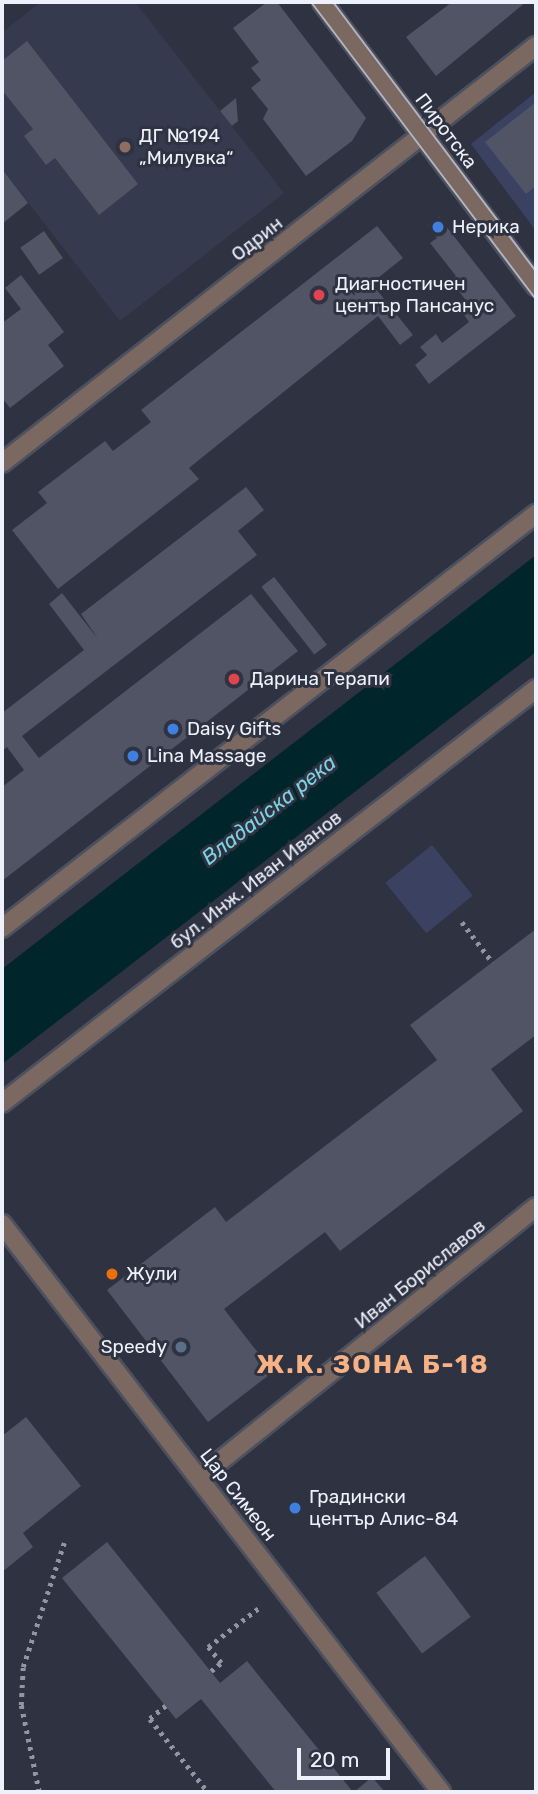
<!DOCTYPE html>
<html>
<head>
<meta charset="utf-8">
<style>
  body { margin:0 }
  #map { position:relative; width:538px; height:1794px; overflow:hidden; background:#2e3241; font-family:Rubik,sans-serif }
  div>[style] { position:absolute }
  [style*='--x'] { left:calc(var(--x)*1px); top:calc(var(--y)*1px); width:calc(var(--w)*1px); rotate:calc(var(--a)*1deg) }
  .built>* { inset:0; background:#353a4f }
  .green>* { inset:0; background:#3b4161; transform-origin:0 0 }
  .water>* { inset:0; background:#00262c }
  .building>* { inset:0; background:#505464; transform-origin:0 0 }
  .path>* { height:4.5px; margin-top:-2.25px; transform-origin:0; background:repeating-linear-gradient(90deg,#9295a2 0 3.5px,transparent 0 8.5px) }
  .roads { filter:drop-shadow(2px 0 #4d515f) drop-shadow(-2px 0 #4d515f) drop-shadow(0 2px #4d515f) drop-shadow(0 -2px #4d515f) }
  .minor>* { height:18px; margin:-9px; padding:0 9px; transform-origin:9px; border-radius:9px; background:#7a6861 }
  .tertiary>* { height:18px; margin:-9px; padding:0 9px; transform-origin:9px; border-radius:9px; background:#7a6861 }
  .tram>* { height:2px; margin:-1px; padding:0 1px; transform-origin:1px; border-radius:1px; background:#b2b5c1 }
  .dots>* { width:19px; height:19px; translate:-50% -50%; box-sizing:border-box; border:4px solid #2e3241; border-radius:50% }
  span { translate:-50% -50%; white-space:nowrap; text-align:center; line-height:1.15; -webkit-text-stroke:6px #2e3241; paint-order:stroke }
  .street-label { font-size:19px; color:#eef1fb }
  .poi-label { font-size:19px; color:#eef1fb }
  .left { translate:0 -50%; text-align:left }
  .right { translate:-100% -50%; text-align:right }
  .water-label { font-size:21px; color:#7bd2e0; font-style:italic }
  .district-label { font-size:26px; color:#f6b285; font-weight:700; letter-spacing:2px }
  .frame { position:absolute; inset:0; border:4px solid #eef1fb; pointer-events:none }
  .scale { position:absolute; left:297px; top:1748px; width:93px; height:32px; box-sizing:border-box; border:4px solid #eef1fb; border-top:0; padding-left:9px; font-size:21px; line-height:24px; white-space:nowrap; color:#eef1fb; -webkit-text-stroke:5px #2e3241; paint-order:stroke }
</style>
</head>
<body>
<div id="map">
  <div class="built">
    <div style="clip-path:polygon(41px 2px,135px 2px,284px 193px,120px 321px,2px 169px,2px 32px)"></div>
  </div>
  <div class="green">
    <div style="clip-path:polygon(536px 92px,536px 231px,471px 144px)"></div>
    <div style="left:432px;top:845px;width:65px;height:60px;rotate:51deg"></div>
  </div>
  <div class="water">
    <div style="clip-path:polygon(536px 555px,536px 652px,2px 1064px,2px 969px)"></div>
  </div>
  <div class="building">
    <div style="clip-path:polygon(267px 2px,277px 2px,366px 118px,352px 141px,306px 176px,263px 119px,268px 109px,251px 88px,261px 80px,251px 68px,259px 62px,233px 28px)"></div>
    <div style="clip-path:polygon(452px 2px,526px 2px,436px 76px,406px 37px)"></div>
    <div style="clip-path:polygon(27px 41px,138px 184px,99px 215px,55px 158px,46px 165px,24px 136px,33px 129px,2px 90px,2px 61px)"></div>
    <div style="clip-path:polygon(236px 98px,238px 121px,232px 126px,220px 111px)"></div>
    <div style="clip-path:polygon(536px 102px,536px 186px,526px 194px,485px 142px)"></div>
    <div style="clip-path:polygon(2px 169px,28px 203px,2px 224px)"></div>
    <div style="clip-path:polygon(439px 217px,516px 316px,429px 384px,415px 365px,427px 355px,420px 347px,436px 334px,442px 343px,469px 322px,460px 309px,468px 303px,450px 280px,456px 276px,430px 243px,437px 238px,428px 226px)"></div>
    <div style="clip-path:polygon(377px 226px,403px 258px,359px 293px,373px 285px,413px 335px,400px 345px,378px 316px,189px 468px,199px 479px,58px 589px,12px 530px,47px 503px,38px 492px,105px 441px,113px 451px,151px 422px,141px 410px)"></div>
    <div style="left:44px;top:231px;width:33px;height:29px;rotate:55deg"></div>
    <div style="clip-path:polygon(21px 275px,64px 332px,48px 345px,64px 366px,10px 408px,2px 398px,2px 323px,21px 309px,5px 288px)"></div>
    <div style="clip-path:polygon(246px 487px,264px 510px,238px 531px,257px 555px,22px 736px,39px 758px,251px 594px,298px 651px,2px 881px,2px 787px,24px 770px,7px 747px,2px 751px,2px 713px,84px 650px,49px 604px,62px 593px,98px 639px,81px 614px)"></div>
    <div style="left:274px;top:577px;width:86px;height:16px;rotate:52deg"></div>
    <div style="clip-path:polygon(536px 929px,536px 1035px,491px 1069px,523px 1111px,340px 1251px,325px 1232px,224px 1309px,273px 1372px,208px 1422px,107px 1290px,215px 1207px,226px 1222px,437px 1060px,410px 1025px)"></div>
    <div style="clip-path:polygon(26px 1417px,81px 1486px,23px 1533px,33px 1547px,2px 1572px,2px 1436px)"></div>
    <div style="clip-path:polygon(107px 1542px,220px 1683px,247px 1661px,353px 1792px,276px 1792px,201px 1699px,176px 1719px,62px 1578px)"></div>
    <div style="left:425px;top:1556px;width:76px;height:61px;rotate:53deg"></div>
    <div style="clip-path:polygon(372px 1777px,385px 1792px,354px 1792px)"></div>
  </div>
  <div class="path">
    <div style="--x:462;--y:922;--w:51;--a:52.9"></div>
    <div style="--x:211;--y:1671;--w:13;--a:-39"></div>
    <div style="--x:221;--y:1663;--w:21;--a:-129"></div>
    <div style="--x:208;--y:1647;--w:66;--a:-37.6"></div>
    <div style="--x:166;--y:1706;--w:21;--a:141"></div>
    <div style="--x:150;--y:1719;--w:93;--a:51.5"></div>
    <div style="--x:39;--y:1792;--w:89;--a:-101.7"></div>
    <div style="--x:21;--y:1705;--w:38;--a:-87"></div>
    <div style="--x:23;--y:1667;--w:131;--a:-71.7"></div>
  </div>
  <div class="roads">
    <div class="minor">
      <div style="--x:322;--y:2;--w:356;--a:53"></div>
      <div style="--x:2;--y:463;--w:678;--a:-37.99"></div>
      <div style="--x:2;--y:928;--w:676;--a:-37.79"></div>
      <div style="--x:2;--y:1103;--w:676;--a:-37.79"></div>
      <div style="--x:199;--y:1478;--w:432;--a:-38.8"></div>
    </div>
    <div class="tertiary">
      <div style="--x:2;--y:1224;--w:718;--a:52.3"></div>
    </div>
  </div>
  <div class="tram">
    <div style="--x:311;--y:2;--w:373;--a:52.9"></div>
    <div style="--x:333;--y:2;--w:337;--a:53"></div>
  </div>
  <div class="dots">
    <div style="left:125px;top:147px;background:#8d6e63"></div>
    <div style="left:438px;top:227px;background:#3f7fe0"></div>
    <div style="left:319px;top:295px;background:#e0444e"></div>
    <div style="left:234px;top:679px;background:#e0444e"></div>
    <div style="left:173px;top:729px;background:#3f7fe0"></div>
    <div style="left:133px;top:756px;background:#3f7fe0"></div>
    <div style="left:112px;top:1274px;background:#e8710a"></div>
    <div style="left:181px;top:1347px;background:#5c6f8a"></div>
    <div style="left:295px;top:1508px;background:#3f7fe0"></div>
  </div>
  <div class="street-label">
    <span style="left:446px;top:131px;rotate:53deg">Пиротска</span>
    <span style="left:257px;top:239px;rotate:-38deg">Одрин</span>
    <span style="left:256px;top:880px;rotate:-38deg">бул. Инж. Иван Иванов</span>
    <span style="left:420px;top:1274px;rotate:-39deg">Иван Бориславов</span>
    <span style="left:238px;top:1495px;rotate:52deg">Цар Симеон</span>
  </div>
  <div class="poi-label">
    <span class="left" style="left:139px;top:147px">ДГ №194<br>„Милувка“</span>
    <span class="left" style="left:452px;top:227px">Нерика</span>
    <span class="left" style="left:335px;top:295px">Диагностичен<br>център Пансанус</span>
    <span class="left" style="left:250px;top:679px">Дарина Терапи</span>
    <span class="left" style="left:187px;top:729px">Daisy Gifts</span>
    <span class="left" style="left:147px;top:756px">Lina Massage</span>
    <span class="left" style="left:126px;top:1274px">Жули</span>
    <span class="right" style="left:167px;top:1347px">Speedy</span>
    <span class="left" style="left:309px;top:1508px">Градински<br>център Алис-84</span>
  </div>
  <div class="water-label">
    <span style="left:269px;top:810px;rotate:-38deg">Владайска река</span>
  </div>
  <div class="district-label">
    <span style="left:373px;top:1365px">Ж.К. ЗОНА Б-18</span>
  </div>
  <div class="frame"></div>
  <div class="scale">20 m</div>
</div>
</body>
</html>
